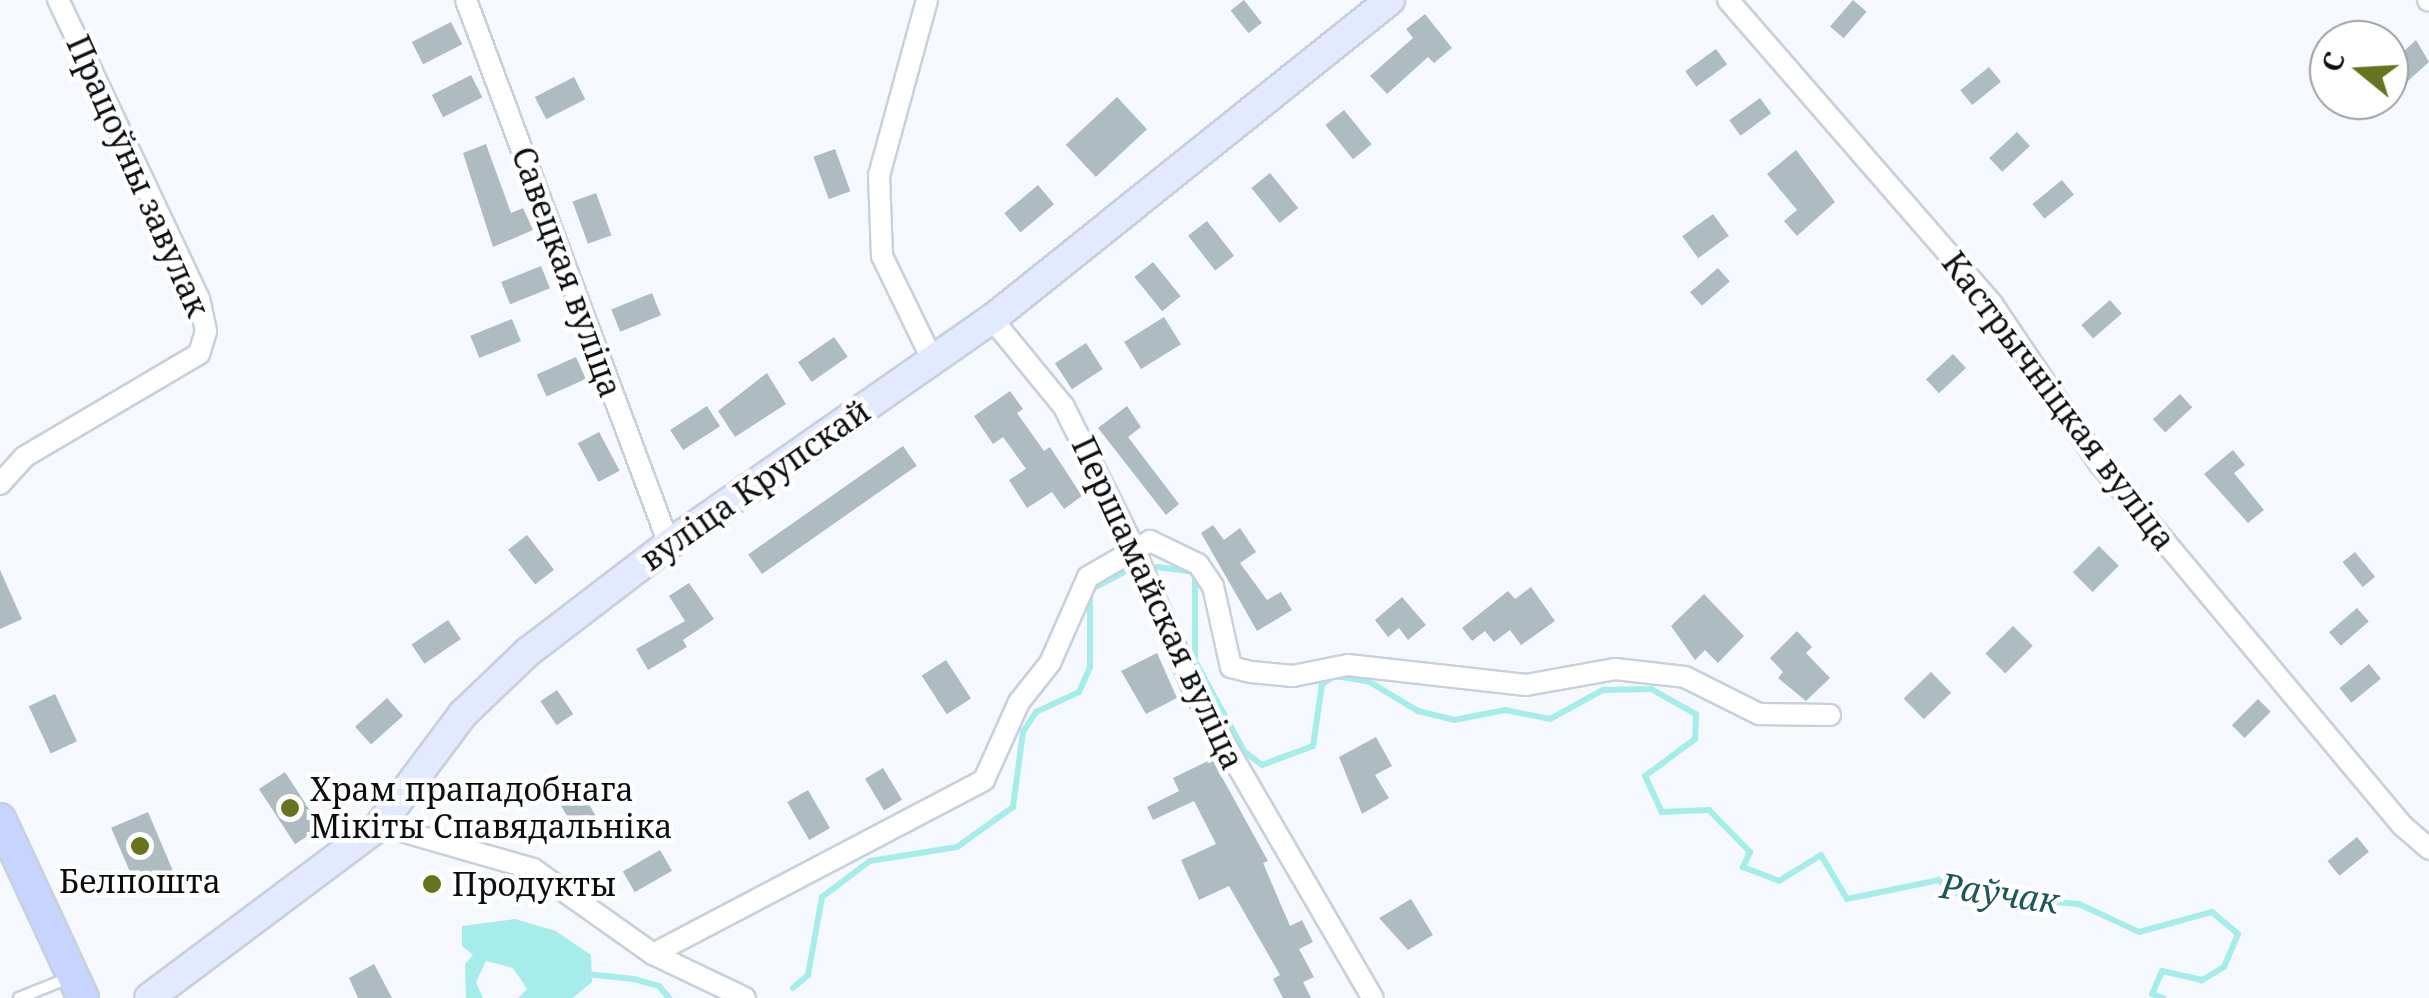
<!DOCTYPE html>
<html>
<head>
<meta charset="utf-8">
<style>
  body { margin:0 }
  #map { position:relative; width:2429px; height:998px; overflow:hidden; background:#f5f9fd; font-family:"Noto Serif",serif }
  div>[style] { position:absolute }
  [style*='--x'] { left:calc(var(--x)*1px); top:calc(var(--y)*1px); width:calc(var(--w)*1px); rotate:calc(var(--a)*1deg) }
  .water>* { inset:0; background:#a6eceb }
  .stream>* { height:6px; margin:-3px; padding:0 3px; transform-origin:3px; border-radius:3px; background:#a6eceb }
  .building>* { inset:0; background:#aebcc1; transform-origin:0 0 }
  .roads { filter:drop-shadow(2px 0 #c7d1db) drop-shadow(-2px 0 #c7d1db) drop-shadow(0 2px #c7d1db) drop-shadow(0 -2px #c7d1db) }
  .lane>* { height:10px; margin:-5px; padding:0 5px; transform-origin:5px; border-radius:5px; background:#fff }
  .street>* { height:20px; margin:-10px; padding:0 10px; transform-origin:10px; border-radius:10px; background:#fff }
  .secondary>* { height:28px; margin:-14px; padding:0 14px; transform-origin:14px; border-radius:14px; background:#e3e9ff }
  .primary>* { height:30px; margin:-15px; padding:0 15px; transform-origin:15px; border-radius:15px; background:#c7d4fe }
  .dots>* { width:28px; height:28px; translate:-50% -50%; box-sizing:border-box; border:5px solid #fff; border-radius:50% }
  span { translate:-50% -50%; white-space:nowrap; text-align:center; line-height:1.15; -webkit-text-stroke:9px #fff; paint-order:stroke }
  .street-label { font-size:32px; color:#0a0e11 }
  .poi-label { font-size:32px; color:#0a0e11 }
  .left { translate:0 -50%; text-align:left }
  .water-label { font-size:35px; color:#1c5857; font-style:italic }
  .north { position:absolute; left:2309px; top:20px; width:100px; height:100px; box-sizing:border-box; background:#fff; border:2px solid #9d9fa0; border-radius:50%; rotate:288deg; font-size:28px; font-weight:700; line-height:40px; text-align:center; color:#0a0e11 }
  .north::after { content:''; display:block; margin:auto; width:35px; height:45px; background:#67731e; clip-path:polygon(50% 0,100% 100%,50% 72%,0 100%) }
</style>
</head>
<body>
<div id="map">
  <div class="water">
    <div style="clip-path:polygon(515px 919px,556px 931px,591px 955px,592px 982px,573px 998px,518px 998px,527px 989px,513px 968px,486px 961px,476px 982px,483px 998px,466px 998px,465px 964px,473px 955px,462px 946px,462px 926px)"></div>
  </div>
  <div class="stream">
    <div style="--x:587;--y:974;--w:47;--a:6.1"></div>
    <div style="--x:634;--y:979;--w:26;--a:16"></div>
    <div style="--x:659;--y:986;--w:16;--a:50"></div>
    <div style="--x:793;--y:988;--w:20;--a:-41"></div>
    <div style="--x:808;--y:975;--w:79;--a:-79.8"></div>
    <div style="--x:822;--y:897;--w:60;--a:-36.9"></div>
    <div style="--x:870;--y:861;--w:88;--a:-9.1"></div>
    <div style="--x:957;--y:847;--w:69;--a:-35.5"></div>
    <div style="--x:1013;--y:807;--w:76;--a:-82.4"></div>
    <div style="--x:1023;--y:732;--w:24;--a:-57"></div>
    <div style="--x:1036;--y:712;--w:47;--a:-24.9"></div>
    <div style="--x:1079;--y:692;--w:27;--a:-66"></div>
    <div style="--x:1090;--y:667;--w:77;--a:-90"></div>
    <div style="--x:1090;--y:590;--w:41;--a:-27.8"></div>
    <div style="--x:1126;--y:571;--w:32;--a:-7"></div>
    <div style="--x:1158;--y:567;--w:37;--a:8"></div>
    <div style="--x:1195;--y:572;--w:89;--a:90"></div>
    <div style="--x:1195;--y:661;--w:102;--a:61.4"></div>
    <div style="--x:1244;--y:751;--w:23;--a:38"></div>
    <div style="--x:1262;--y:765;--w:54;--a:-20.4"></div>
    <div style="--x:1313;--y:746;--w:63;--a:-81.7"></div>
    <div style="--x:1322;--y:684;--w:15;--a:-32"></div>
    <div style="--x:1335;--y:676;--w:33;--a:9"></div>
    <div style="--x:1368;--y:681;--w:58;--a:31"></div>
    <div style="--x:1418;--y:711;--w:37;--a:14"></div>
    <div style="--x:1454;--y:720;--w:52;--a:-11.1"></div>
    <div style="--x:1505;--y:710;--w:46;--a:11.3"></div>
    <div style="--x:1550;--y:719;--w:60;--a:-28.7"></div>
    <div style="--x:1603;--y:690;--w:48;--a:-1.2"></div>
    <div style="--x:1651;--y:689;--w:51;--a:29.1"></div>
    <div style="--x:1696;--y:714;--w:25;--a:92"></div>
    <div style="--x:1695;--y:739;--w:62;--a:143.5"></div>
    <div style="--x:1645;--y:776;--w:40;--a:65"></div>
    <div style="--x:1662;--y:812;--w:47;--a:-2.4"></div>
    <div style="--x:1709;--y:810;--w:59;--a:45.7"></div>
    <div style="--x:1750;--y:852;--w:17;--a:115"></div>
    <div style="--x:1743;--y:867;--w:39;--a:21"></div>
    <div style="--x:1779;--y:881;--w:49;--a:-31.8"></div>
    <div style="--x:1821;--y:855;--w:51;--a:59.4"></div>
    <div style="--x:1847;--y:899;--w:94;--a:-11.7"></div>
    <div style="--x:1939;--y:880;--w:18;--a:45"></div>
    <div style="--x:1952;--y:893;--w:127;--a:5"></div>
    <div style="--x:2079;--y:904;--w:66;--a:25"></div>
    <div style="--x:2139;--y:932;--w:76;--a:-15.3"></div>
    <div style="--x:2212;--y:912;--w:34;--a:40"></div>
    <div style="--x:2238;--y:934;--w:36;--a:113"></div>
    <div style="--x:2224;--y:967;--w:26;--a:149"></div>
    <div style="--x:2202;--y:980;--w:41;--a:-167.3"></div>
    <div style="--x:2162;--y:971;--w:25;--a:113"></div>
    <div style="--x:2152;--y:994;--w:12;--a:20"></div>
  </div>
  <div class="building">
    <div style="left:1244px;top:0;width:29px;height:17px;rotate:52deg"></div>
    <div style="left:1853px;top:0;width:18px;height:35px;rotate:41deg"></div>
    <div style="clip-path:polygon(1425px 14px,1452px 48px,1434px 63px,1428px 57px,1387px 94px,1370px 76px,1413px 38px,1406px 29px)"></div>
    <div style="left:451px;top:22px;width:25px;height:44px;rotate:63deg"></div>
    <div style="clip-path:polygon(2416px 40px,2429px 62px,2400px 88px,2389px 65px)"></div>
    <div style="left:1716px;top:49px;width:19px;height:38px;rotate:54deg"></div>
    <div style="left:1989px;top:67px;width:19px;height:37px;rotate:51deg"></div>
    <div style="left:471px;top:75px;width:25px;height:44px;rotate:63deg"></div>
    <div style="left:574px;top:77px;width:25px;height:44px;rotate:63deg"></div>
    <div style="left:1117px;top:97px;width:44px;height:70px;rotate:47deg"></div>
    <div style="left:1760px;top:98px;width:19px;height:38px;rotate:54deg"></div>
    <div style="left:1344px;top:110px;width:44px;height:24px;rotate:51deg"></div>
    <div style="left:2017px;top:132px;width:19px;height:38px;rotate:47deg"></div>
    <div style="clip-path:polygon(486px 144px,511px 213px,523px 208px,533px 230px,493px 247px,463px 153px)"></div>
    <div style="left:835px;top:149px;width:45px;height:23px;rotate:70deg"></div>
    <div style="clip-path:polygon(1796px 150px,1835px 202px,1797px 236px,1784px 221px,1797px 210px,1767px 174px)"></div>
    <div style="left:1270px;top:173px;width:45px;height:24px;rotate:51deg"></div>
    <div style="left:2062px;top:180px;width:19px;height:38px;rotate:51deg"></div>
    <div style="left:1038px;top:185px;width:25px;height:44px;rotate:50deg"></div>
    <div style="left:596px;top:193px;width:45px;height:25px;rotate:70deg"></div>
    <div style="left:1713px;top:214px;width:27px;height:38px;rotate:54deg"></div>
    <div style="left:1207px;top:221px;width:44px;height:24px;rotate:52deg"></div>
    <div style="left:1153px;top:262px;width:44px;height:24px;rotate:51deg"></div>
    <div style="left:541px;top:266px;width:24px;height:43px;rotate:68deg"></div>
    <div style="left:1718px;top:268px;width:18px;height:37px;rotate:49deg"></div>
    <div style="left:652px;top:293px;width:24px;height:44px;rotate:68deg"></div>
    <div style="left:2110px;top:300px;width:18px;height:38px;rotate:49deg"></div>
    <div style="left:1164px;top:317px;width:32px;height:47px;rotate:58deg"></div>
    <div style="left:512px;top:319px;width:24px;height:45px;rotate:68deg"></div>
    <div style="left:834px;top:337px;width:24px;height:44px;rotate:55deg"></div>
    <div style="left:1086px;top:343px;width:31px;height:37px;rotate:57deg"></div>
    <div style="left:1953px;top:354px;width:19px;height:37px;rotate:47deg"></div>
    <div style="left:576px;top:357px;width:24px;height:43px;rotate:66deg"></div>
    <div style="clip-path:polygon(767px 373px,786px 404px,735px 437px,718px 411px)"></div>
    <div style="clip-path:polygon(1010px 391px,1023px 409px,1017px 413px,1044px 451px,1050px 447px,1082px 496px,1064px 509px,1052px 492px,1027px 508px,1009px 480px,1026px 469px,1003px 437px,993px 444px,974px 416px)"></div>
    <div style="left:2180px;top:394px;width:18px;height:37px;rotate:47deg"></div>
    <div style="left:707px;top:406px;width:24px;height:44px;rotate:57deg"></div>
    <div style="clip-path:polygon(1127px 406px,1141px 427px,1128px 437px,1179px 504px,1166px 515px,1098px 428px)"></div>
    <div style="left:599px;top:432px;width:44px;height:24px;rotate:62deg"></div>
    <div style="left:903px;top:446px;width:24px;height:189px;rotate:55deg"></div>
    <div style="clip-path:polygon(2233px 450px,2245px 465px,2234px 473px,2264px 510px,2248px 523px,2204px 474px)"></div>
    <div style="clip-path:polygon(1213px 525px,1224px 540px,1240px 528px,1256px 552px,1240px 563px,1267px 600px,1281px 592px,1292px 610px,1257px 631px,1201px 533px)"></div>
    <div style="left:527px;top:535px;width:44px;height:24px;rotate:52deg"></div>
    <div style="left:2099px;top:546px;width:28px;height:37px;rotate:45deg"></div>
    <div style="left:2355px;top:552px;width:32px;height:16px;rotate:51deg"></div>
    <div style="clip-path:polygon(0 570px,22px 619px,0 629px)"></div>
    <div style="clip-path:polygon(689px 583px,714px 619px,683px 640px,687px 647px,648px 670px,636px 649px,685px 621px,669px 596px)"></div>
    <div style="clip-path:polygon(1531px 587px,1555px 621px,1521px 645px,1510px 630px,1494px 642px,1485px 631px,1472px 641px,1462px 628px,1508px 591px,1515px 599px)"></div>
    <div style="clip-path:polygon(1704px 594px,1744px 636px,1718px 663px,1705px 650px,1695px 660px,1671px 626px)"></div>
    <div style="clip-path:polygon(1402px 597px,1426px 625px,1408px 640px,1399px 628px,1388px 637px,1375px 620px)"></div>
    <div style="left:2357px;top:608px;width:18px;height:37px;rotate:49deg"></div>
    <div style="left:448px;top:620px;width:23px;height:44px;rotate:56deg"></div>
    <div style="left:2013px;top:626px;width:28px;height:39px;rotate:45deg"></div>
    <div style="clip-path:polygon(1797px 631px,1812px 647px,1806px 653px,1830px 678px,1806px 701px,1778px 678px,1783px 672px,1770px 658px)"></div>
    <div style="clip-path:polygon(1157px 653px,1177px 698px,1146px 714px,1121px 671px)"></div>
    <div style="left:946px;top:660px;width:46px;height:29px;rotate:57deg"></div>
    <div style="left:2369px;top:664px;width:19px;height:38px;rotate:51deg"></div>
    <div style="left:1931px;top:672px;width:29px;height:38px;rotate:46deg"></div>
    <div style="left:557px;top:690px;width:29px;height:20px;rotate:56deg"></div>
    <div style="left:55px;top:694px;width:52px;height:29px;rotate:65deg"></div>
    <div style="left:387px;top:698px;width:24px;height:43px;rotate:48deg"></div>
    <div style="left:2258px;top:699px;width:18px;height:37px;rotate:45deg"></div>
    <div style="clip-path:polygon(1376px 737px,1392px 766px,1375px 775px,1389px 798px,1362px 814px,1339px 757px)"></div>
    <div style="clip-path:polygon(1212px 759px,1268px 861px,1263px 863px,1290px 926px,1302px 920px,1313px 942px,1299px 949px,1314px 977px,1303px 982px,1311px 998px,1283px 998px,1273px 979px,1280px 975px,1229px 886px,1199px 900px,1181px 860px,1216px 844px,1194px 801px,1153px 820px,1147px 807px,1179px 791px,1173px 778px)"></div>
    <div style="left:883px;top:768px;width:37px;height:21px;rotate:59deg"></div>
    <div style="left:285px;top:772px;width:66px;height:31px;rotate:57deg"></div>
    <div style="left:579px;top:787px;width:44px;height:25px;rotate:60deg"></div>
    <div style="left:808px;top:790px;width:44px;height:24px;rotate:60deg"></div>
    <div style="left:148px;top:812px;width:75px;height:40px;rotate:67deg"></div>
    <div style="left:2357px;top:837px;width:19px;height:38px;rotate:51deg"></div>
    <div style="left:660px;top:850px;width:24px;height:43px;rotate:60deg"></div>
    <div style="clip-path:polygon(1411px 899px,1433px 935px,1408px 950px,1379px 918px)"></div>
    <div style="clip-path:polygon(374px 964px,392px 998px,358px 998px,349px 978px)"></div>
  </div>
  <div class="roads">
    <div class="lane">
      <div style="--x:19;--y:998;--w:56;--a:-22"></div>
    </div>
    <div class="street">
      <div style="--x:466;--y:0;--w:581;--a:69.54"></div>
      <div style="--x:927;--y:0;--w:181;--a:105.3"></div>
      <div style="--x:879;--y:175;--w:81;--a:87.9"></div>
      <div style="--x:882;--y:256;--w:114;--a:64.1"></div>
      <div style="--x:1728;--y:0;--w:403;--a:49"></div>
      <div style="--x:1992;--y:304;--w:193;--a:56"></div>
      <div style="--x:2100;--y:464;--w:472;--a:50.1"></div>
      <div style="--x:2403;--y:826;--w:35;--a:41"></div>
      <div style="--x:2428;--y:0;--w:1;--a:45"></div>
      <div style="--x:992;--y:319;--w:114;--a:50.7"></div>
      <div style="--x:1064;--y:407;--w:155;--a:63.6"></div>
      <div style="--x:1133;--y:546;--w:157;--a:67.2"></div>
      <div style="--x:1194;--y:691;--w:355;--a:59.8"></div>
      <div style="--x:0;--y:484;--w:36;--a:-48"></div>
      <div style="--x:24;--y:457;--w:203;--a:-30.5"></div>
      <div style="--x:199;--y:354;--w:24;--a:-73"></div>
      <div style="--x:206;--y:331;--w:33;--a:-102"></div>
      <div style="--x:199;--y:299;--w:331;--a:-115.2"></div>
      <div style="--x:380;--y:825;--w:159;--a:16"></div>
      <div style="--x:533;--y:869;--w:147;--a:35.3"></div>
      <div style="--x:653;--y:954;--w:102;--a:25.6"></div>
      <div style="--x:653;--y:954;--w:374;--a:-27.7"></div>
      <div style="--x:984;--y:780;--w:85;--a:-65.8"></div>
      <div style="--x:1019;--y:702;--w:50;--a:-51.5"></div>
      <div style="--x:1050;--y:663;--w:94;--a:-66.2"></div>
      <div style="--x:1088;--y:577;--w:72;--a:-30.1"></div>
      <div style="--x:1150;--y:541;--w:53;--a:25.6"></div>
      <div style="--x:1198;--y:564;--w:27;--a:56"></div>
      <div style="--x:1213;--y:586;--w:83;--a:77.5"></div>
      <div style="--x:1231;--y:667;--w:21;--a:14"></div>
      <div style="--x:1251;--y:672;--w:42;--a:5.4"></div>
      <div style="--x:1293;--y:676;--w:56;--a:-11.3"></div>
      <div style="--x:1348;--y:665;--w:179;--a:6.4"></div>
      <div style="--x:1526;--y:685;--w:90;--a:-10.2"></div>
      <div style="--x:1615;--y:669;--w:70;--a:6.5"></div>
      <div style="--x:1685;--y:677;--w:83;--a:26.6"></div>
      <div style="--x:1759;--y:714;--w:71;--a:0.8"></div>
    </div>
    <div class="secondary">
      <div style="--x:149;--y:998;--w:289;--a:-36.8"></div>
      <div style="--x:380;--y:825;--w:139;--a:-53.2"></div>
      <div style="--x:463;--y:714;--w:91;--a:-43.7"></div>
      <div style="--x:529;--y:651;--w:176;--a:-37.4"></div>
      <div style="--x:669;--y:544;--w:394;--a:-34.9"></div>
      <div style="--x:992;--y:319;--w:510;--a:-38.71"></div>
    </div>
    <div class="primary">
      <div style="--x:0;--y:819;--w:197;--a:65.1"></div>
    </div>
  </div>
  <div class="dots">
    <div style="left:290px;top:808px;background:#67731e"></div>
    <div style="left:140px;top:846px;background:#67731e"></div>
    <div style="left:432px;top:884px;background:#67731e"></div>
  </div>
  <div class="street-label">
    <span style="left:138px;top:176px;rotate:66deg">Працоўны завулак</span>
    <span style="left:567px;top:272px;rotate:70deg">Савецкая вуліца</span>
    <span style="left:2059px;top:401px;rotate:53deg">Кастрычніцкая вуліца</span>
    <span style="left:755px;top:485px;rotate:-35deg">вуліца Крупскай</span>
    <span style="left:1158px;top:603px;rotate:65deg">Першамайская вуліца</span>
  </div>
  <div class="poi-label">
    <span class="left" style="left:310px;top:808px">Храм прападобнага<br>Мікіты Спавядальніка</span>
    <span style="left:140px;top:881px">Белпошта</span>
    <span class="left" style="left:452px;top:884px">Продукты</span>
  </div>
  <div class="water-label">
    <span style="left:2000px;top:893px;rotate:8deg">Раўчак</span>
  </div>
  <div class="north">С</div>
</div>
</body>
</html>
